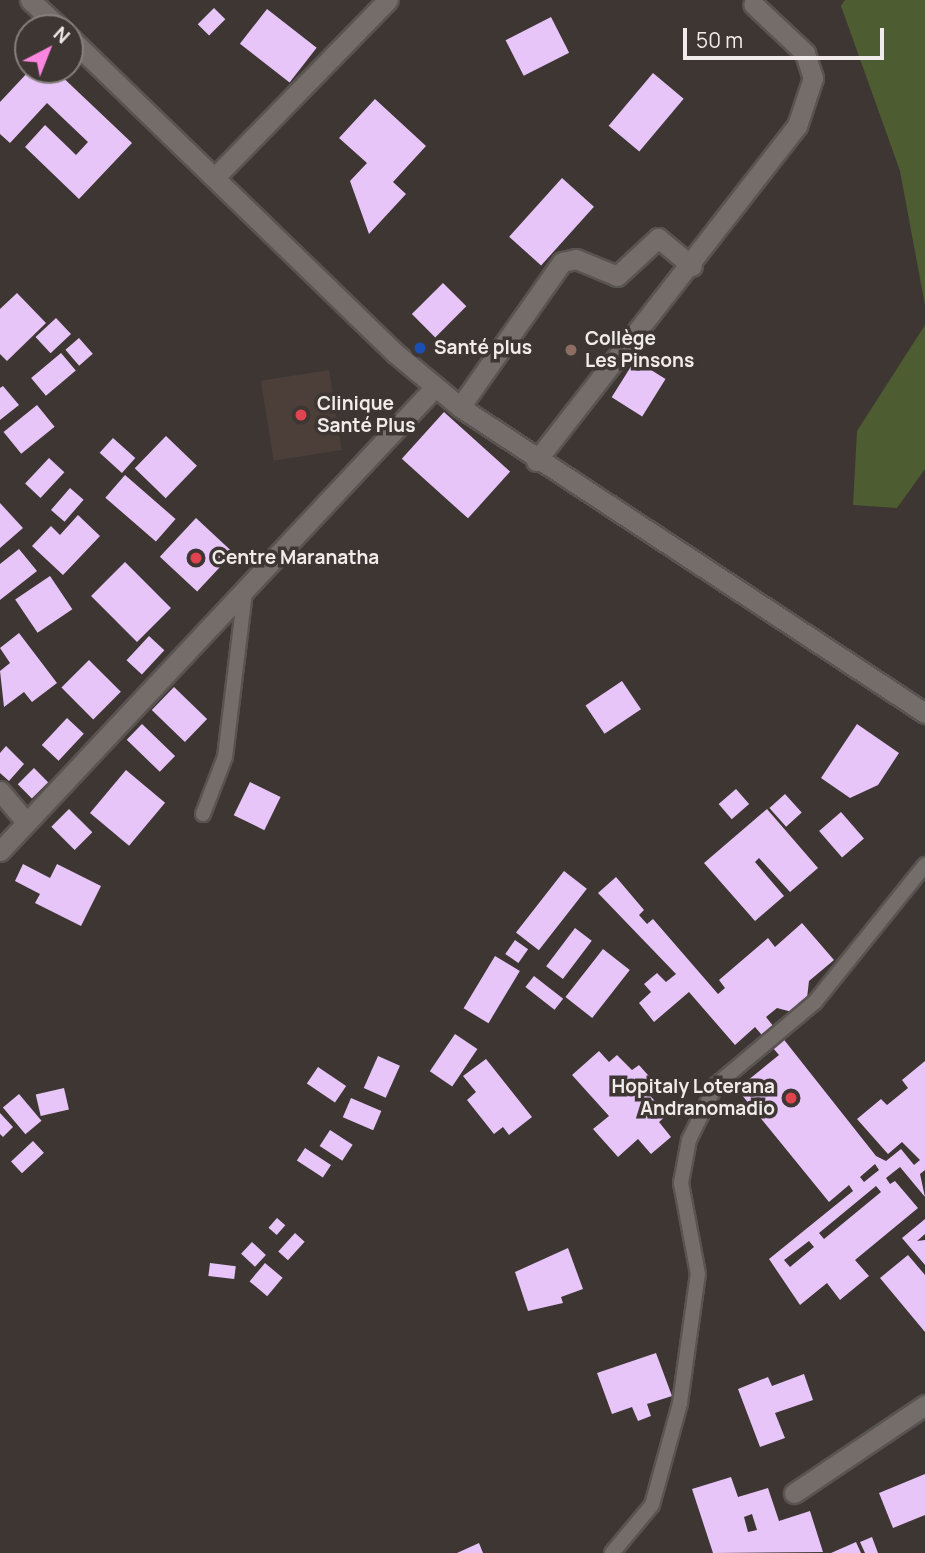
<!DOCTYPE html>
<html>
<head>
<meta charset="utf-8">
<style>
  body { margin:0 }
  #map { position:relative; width:925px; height:1553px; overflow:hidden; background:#3d3633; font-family:Manrope,sans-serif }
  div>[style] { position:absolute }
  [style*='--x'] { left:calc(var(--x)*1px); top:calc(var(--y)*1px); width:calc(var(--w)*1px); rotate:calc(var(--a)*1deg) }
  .built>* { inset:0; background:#4c3f39; transform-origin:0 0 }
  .green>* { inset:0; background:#4e5c31 }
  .building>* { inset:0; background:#e7c5f8; transform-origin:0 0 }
  .roads { filter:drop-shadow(2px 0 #595451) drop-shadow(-2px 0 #595451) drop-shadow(0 2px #595451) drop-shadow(0 -2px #595451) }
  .service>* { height:14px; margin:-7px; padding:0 7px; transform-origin:7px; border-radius:7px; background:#756d6a }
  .minor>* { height:19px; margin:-9.5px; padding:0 9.5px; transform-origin:9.5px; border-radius:9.5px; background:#756d6a }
  .secondary>* { height:19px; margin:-9.5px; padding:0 9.5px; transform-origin:9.5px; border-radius:9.5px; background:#756d6a }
  .dots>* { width:19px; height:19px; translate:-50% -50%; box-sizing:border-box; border:4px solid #3d3633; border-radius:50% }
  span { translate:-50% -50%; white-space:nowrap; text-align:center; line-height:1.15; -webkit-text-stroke:7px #3d3633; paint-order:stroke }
  .poi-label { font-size:19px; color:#f1eceb; font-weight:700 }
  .left { translate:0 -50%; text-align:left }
  .right { translate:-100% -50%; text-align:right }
  .north { position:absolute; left:14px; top:14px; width:70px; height:70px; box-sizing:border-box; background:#3d3633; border:2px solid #857f7d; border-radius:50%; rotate:42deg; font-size:19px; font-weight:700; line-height:28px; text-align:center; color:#f1eceb }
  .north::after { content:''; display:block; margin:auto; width:24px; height:32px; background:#fe86e1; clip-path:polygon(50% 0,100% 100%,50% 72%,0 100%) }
  .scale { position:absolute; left:683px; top:28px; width:201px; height:32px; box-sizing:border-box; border:4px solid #f1eceb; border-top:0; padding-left:9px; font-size:21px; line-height:24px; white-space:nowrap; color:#f1eceb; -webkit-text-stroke:5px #3d3633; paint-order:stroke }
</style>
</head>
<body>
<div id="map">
  <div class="built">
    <div style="left:329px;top:370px;width:81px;height:69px;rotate:81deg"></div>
  </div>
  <div class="green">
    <div style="clip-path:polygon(845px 0,925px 0,925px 305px,900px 171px,841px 6px)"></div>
    <div style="clip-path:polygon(925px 325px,925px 469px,897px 508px,853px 505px,857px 431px)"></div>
  </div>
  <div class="building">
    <div style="left:214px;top:8px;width:16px;height:23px;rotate:45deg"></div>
    <div style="left:267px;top:9px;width:63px;height:44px;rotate:38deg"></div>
    <div style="left:551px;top:17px;width:40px;height:51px;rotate:63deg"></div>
    <div style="clip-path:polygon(30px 70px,55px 70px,132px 143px,79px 199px,25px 147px,45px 125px,76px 155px,88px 142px,47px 103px,10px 143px,0 134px,0 102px)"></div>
    <div style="left:653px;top:73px;width:40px;height:69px;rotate:40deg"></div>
    <div style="clip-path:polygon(375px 99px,426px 146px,393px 182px,406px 194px,369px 234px,350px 181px,367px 163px,339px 138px)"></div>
    <div style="left:562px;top:178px;width:43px;height:79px;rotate:42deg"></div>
    <div style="left:443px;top:283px;width:33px;height:44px;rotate:45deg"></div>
    <div style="clip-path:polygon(17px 293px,46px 323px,7px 361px,0 354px,0 309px)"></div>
    <div style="left:56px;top:318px;width:22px;height:28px;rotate:47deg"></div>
    <div style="left:79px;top:338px;width:21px;height:18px;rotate:49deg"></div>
    <div style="left:61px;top:353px;width:23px;height:39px;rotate:50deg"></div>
    <div style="left:635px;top:360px;width:36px;height:44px;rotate:32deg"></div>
    <div style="clip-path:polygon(3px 386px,19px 405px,0 420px,0 388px)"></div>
    <div style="left:37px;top:405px;width:28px;height:43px;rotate:51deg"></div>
    <div style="left:444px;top:412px;width:89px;height:63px;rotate:42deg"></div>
    <div style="left:166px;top:436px;width:43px;height:45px;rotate:44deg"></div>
    <div style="left:113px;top:438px;width:30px;height:20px;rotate:42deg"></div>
    <div style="left:49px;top:458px;width:21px;height:35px;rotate:43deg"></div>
    <div style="left:125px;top:475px;width:67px;height:30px;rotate:41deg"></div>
    <div style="left:70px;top:488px;width:18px;height:29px;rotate:41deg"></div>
    <div style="clip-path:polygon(0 503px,23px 528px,0 548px)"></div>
    <div style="clip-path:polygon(78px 515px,100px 536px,63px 575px,32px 546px,51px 526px,60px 535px)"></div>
    <div style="left:196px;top:518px;width:51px;height:53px;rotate:43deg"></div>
    <div style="clip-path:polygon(19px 549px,37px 571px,0 600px,0 564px)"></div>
    <div style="left:125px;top:562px;width:65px;height:48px;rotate:45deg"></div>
    <div style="left:50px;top:576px;width:40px;height:42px;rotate:56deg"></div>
    <div style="clip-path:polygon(19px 633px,57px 683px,32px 702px,24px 692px,4px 707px,0 671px,10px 663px,0 648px)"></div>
    <div style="left:149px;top:636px;width:21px;height:33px;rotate:43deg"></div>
    <div style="left:89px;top:660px;width:45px;height:39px;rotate:45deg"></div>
    <div style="left:622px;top:681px;width:34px;height:44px;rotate:56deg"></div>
    <div style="left:174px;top:687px;width:46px;height:32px;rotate:44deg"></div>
    <div style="left:67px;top:718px;width:23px;height:37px;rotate:43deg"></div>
    <div style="left:142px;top:724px;width:46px;height:22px;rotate:44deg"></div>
    <div style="clip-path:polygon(857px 724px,899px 753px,878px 785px,850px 798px,821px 778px)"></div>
    <div style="clip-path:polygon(6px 746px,24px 764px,9px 781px,0 773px,0 753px)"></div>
    <div style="left:34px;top:768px;width:20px;height:23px;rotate:45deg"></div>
    <div style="left:126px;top:770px;width:51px;height:56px;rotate:40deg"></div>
    <div style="left:250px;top:782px;width:34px;height:37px;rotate:26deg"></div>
    <div style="left:736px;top:789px;width:20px;height:23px;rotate:49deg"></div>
    <div style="left:785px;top:794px;width:25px;height:21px;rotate:48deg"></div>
    <div style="left:69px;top:809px;width:33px;height:25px;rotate:45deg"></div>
    <div style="clip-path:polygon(767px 809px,818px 868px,790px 892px,759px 858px,755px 862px,784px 896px,755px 921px,704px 863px)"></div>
    <div style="left:841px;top:812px;width:35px;height:29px;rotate:49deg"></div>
    <div style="clip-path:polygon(23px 864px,50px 878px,57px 864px,101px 886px,81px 926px,35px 903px,40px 894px,15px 881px)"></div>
    <div style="left:564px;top:871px;width:29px;height:78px;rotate:38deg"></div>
    <div style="clip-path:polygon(evenodd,616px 877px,644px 910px,639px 915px,647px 924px,653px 919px,718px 994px,725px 988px,719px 980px,768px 938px,775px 947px,802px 923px,834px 960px,809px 981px,807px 998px,792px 1012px,777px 1008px,766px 1017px,876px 1156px,886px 1161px,901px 1149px,914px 1165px,920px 1160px,902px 1142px,888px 1154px,857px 1119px,881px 1099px,887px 1105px,908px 1088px,902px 1080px,925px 1061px,925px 1170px,920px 1174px,925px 1197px,900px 1167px,886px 1178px,890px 1184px,895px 1181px,918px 1208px,855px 1260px,869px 1276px,840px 1300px,827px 1283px,800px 1305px,769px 1259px,853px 1191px,849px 1185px,829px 1202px,737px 1089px,779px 1055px,755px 1027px,735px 1045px,689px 992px,654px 1022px,639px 1003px,651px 992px,644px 984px,657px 973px,666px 982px,676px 974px,598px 893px,616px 877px,875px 1164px,879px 1170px,864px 1182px,860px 1177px,875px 1164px,616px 877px,876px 1186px,881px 1192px,824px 1239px,819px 1233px,876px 1186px,616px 877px,809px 1241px,814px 1247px,790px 1267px,784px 1260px,809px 1241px)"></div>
    <div style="left:575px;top:928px;width:21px;height:48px;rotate:37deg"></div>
    <div style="left:515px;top:940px;width:16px;height:17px;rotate:35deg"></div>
    <div style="left:603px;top:949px;width:34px;height:61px;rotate:38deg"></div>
    <div style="left:495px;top:956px;width:29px;height:61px;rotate:31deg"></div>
    <div style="left:534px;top:976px;width:37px;height:14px;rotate:38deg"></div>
    <div style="left:455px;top:1034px;width:27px;height:45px;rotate:34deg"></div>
    <div style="clip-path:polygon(599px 1051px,609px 1062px,617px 1055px,632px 1070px,639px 1065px,655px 1083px,646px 1091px,667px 1115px,659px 1122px,671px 1137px,651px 1154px,638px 1139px,618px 1157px,593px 1129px,609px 1116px,572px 1075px)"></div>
    <div style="left:378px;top:1056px;width:24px;height:35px;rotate:24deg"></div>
    <div style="clip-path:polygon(486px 1059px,532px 1117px,509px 1135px,503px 1127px,494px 1134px,467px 1100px,476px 1092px,463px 1076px)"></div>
    <div style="left:318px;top:1067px;width:34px;height:20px;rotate:34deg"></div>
    <div style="left:64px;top:1088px;width:22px;height:29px;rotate:77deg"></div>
    <div style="left:19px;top:1094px;width:35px;height:21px;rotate:50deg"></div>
    <div style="left:351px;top:1098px;width:33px;height:21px;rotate:23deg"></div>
    <div style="clip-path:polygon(0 1113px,13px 1127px,3px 1137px,0 1134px)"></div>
    <div style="left:330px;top:1130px;width:27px;height:19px;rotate:33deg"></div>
    <div style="left:33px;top:1141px;width:16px;height:30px;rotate:47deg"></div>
    <div style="left:305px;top:1148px;width:31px;height:15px;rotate:33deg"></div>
    <div style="left:277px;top:1218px;width:11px;height:13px;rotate:41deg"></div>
    <div style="clip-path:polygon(925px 1219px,925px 1234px,917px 1241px,925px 1240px,925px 1265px,902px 1238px)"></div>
    <div style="left:295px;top:1233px;width:13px;height:25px;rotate:42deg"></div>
    <div style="left:252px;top:1242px;width:19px;height:16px;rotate:43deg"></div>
    <div style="clip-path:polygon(568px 1248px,583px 1289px,561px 1297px,563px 1303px,528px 1311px,515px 1272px)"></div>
    <div style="clip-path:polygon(908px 1255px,925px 1275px,925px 1332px,880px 1278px)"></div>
    <div style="left:210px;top:1263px;width:26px;height:13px;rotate:7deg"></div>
    <div style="left:265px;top:1263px;width:23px;height:24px;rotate:40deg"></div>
    <div style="clip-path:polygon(656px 1353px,672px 1396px,647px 1404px,651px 1416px,638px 1421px,632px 1407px,612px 1414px,597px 1373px)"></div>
    <div style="clip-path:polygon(804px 1374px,813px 1400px,775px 1413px,785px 1438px,760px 1447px,738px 1389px,768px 1377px,772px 1386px)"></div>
    <div style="clip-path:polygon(925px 1474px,925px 1515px,893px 1528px,879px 1493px)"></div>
    <div style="clip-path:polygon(evenodd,731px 1477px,738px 1497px,768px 1488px,779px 1521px,810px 1511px,823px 1552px,713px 1553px,692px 1489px,731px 1477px,752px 1514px,757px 1530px,748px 1532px,744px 1517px,752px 1514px)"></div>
    <div style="clip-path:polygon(872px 1537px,878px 1553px,865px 1553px,860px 1542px)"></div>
    <div style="clip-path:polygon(856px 1542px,861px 1553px,831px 1553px)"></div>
    <div style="clip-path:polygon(479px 1543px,483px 1553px,457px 1553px)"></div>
  </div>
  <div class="roads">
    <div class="service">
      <div style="--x:203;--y:814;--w:61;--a:-68.9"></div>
      <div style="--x:225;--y:757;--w:166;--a:-83.1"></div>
      <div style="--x:612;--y:1553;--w:62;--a:-50.2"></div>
      <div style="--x:652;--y:1505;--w:106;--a:-74.6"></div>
      <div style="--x:680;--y:1403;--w:130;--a:-82.1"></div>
      <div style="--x:698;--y:1274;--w:93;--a:-100.6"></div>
      <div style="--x:681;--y:1183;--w:44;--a:-79.5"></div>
      <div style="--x:689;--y:1140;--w:61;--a:-63.9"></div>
      <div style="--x:716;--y:1085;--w:129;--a:-40"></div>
      <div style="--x:815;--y:1002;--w:176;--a:-51.2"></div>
    </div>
    <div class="minor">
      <div style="--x:216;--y:176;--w:246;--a:-45.7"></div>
      <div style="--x:460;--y:407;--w:177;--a:-54.9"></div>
      <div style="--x:562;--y:262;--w:14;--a:-12"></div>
      <div style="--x:576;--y:259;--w:44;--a:22.5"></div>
      <div style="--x:617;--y:276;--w:56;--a:-42.8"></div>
      <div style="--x:658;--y:238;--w:44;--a:39.5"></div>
      <div style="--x:536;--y:461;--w:425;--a:-52.1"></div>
      <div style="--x:797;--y:126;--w:51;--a:-71.6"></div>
      <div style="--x:813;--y:78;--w:26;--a:-108"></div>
      <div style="--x:805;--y:53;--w:71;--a:-136.7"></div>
      <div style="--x:0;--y:791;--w:40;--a:50"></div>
      <div style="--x:0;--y:851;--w:636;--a:-46.85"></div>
      <div style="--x:794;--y:1493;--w:158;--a:-33.9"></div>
    </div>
    <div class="secondary">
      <div style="--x:30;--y:0;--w:41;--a:43"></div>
      <div style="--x:70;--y:38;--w:453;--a:44.1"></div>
      <div style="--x:395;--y:353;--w:85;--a:39.7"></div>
      <div style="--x:460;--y:407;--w:557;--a:33.35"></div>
    </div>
  </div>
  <div class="dots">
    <div style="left:420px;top:348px;background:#1a4fb4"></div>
    <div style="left:571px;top:350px;background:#8d6e63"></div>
    <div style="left:301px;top:415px;background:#e0444e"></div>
    <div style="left:196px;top:558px;background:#e0444e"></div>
    <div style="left:791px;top:1098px;background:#e0444e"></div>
  </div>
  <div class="poi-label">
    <span class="left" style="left:585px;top:350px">Collège<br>Les Pinsons</span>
    <span class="left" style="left:434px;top:348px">Santé plus</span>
    <span class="left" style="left:317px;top:415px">Clinique<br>Santé Plus</span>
    <span class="left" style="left:212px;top:558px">Centre Maranatha</span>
    <span class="right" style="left:775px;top:1098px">Hopitaly Loterana<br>Andranomadio</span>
  </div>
  <div class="north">N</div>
  <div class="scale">50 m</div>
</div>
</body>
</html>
